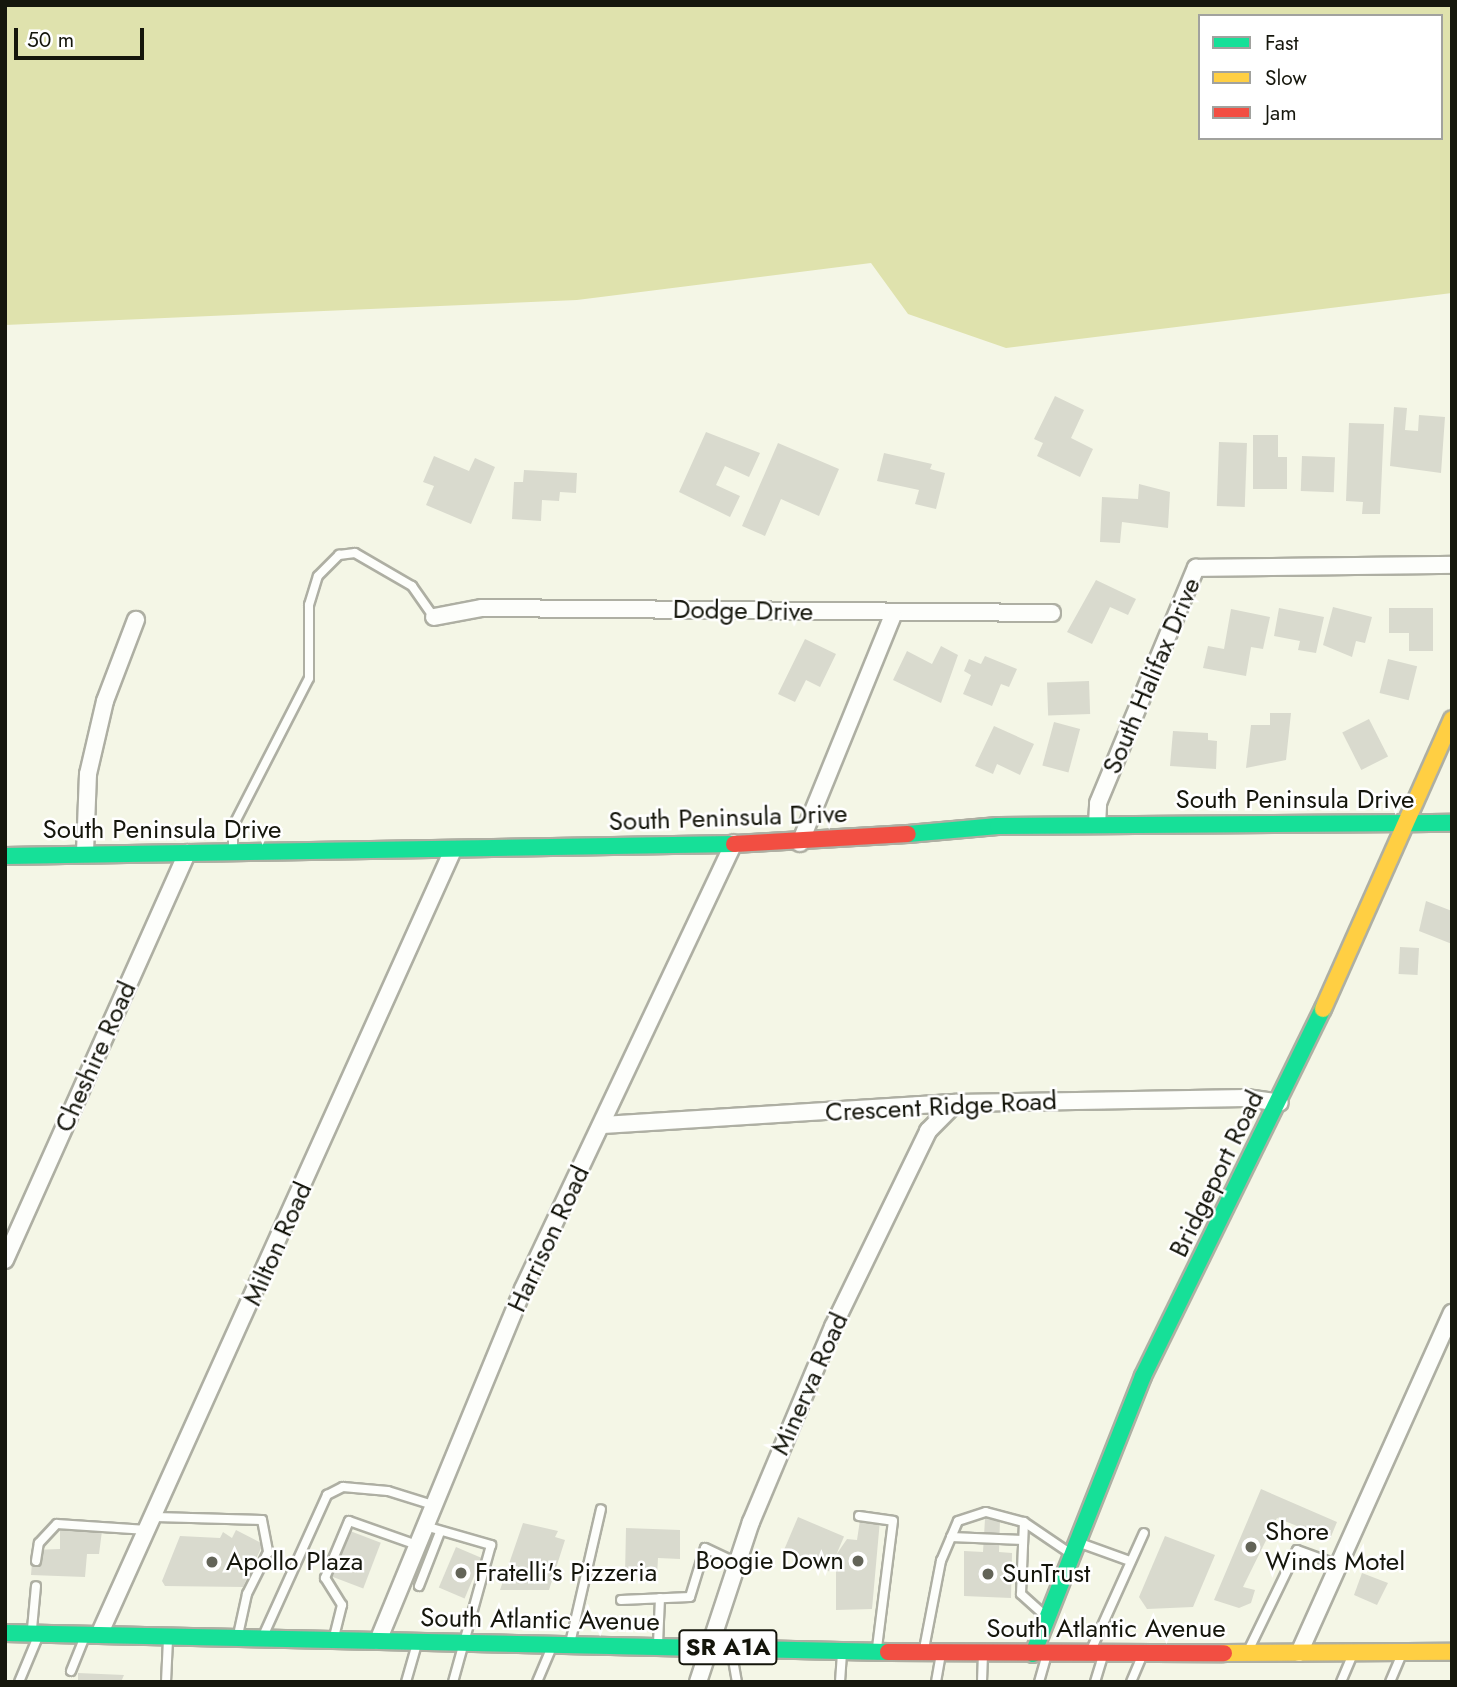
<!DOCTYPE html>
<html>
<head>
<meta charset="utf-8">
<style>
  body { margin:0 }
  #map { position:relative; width:1457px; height:1687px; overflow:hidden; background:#f4f6e6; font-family:Jost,sans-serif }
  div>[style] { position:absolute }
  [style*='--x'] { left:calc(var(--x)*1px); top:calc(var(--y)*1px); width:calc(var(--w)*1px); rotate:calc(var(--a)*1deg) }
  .water>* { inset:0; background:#dfe2ad }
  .building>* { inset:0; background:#d9dace; transform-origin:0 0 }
  .roads { filter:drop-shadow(2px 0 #aeafa3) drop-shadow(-2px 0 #aeafa3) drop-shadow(0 2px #aeafa3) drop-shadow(0 -2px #aeafa3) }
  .lane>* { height:8px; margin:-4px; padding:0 4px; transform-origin:4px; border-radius:4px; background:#fdfefb }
  .street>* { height:16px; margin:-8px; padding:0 8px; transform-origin:8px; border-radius:8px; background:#fdfefb }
  .fast>* { height:16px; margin:-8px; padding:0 8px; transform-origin:8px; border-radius:8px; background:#16e098 }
  .slow>* { height:16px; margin:-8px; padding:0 8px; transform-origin:8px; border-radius:8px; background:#ffcf43 }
  .jam>* { height:16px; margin:-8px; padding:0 8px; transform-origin:8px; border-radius:8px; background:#f24e42 }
  .dots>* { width:19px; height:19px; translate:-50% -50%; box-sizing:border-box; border:4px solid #fff; border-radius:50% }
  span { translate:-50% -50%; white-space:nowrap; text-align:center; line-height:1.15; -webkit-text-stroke:5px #fff; paint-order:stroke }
  .shield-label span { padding:2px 5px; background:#fff; border:2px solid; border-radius:5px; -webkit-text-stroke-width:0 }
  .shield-label { font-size:24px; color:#15160c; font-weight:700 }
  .street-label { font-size:26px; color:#15160c }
  .poi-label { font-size:26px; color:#15160c }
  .left { translate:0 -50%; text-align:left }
  .right { translate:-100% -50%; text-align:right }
  .frame { position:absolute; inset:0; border:7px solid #15160c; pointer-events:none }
  .legend { position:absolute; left:1198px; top:14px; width:245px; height:126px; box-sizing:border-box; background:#fff; border:2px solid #a1a29e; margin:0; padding:9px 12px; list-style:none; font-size:21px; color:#15160c }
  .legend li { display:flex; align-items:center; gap:14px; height:35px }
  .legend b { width:35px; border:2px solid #a1a29e }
  .scale { position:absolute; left:14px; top:28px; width:130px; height:32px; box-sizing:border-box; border:4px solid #15160c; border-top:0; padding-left:9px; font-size:21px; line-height:24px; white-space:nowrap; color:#15160c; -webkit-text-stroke:5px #fff; paint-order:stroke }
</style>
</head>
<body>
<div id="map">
  <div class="water">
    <div style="clip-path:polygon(evenodd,5px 5px,1452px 5px,1452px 293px,1006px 348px,908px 314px,871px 263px,577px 300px,5px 325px,5px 5px,1200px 16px,1441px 16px,1441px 138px,1200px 138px,1200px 16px)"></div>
  </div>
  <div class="building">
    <div style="clip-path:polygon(1055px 396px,1084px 410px,1071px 438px,1093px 449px,1080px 477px,1037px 456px,1043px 443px,1034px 439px)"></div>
    <div style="clip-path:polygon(1394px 407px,1407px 408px,1405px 430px,1418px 431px,1419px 415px,1445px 417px,1441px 473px,1390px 466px)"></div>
    <div style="clip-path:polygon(1349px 423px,1384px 424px,1380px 514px,1362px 514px,1363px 502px,1346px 501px)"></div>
    <div style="clip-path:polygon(706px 432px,760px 453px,749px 477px,725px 466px,716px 485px,740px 496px,730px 517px,679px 492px)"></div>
    <div style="clip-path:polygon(1253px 435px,1278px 435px,1278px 457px,1287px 457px,1287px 489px,1253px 489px)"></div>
    <div style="left:1219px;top:442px;width:28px;height:64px;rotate:2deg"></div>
    <div style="clip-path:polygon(778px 443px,839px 469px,819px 516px,781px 499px,765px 536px,742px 526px)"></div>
    <div style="clip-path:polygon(884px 453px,932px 464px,930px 469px,945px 473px,936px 509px,915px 504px,919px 490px,877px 481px)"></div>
    <div style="clip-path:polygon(434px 456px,469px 471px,475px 458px,495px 467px,471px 524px,426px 505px,434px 486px,423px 482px)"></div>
    <div style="left:1302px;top:456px;width:33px;height:35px;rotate:2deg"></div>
    <div style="clip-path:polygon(524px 470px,577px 473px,576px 493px,560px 492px,559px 501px,542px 500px,541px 521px,512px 519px,514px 482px,523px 482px)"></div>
    <div style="clip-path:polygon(1139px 484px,1170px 492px,1168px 528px,1122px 522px,1120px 543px,1100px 542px,1102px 497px,1138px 499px)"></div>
    <div style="clip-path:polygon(1096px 580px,1136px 599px,1128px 615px,1110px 607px,1092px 644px,1067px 632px)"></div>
    <div style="clip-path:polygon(1333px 607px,1372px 617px,1365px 643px,1356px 641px,1352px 657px,1323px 645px)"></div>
    <div style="clip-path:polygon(1279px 608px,1324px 617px,1316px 653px,1298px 650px,1300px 641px,1274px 636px)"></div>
    <div style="clip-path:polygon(1389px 608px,1433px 608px,1433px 651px,1409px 651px,1409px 633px,1389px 633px)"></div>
    <div style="clip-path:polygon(1231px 609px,1270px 617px,1263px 649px,1251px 647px,1246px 676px,1203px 668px,1208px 646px,1224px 649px)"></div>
    <div style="clip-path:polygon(805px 639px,836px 654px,820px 687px,806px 680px,795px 702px,778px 694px)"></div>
    <div style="clip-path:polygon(941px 646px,958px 655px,941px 703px,893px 680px,907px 651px,932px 664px)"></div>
    <div style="clip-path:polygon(985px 656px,1017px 669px,1009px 687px,1001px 684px,992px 706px,963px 694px,971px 675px,964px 671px,969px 659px,981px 664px)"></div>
    <div style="left:1388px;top:659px;width:30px;height:35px;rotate:14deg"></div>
    <div style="left:1089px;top:681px;width:33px;height:42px;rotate:88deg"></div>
    <div style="clip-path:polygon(1270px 713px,1291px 713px,1286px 760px,1246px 768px,1251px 725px,1270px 725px)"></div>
    <div style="left:1369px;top:719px;width:42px;height:30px;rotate:63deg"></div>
    <div style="left:1054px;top:722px;width:27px;height:45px;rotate:15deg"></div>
    <div style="clip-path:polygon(994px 726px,1034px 744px,1020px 775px,997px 764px,993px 774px,975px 766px)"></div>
    <div style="clip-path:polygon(1173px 731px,1208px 733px,1208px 740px,1217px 741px,1216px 769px,1170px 766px)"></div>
    <div style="clip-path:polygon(1426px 901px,1452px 911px,1452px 944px,1419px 931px)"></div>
    <div style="left:1400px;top:947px;width:19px;height:27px;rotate:3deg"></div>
    <div style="clip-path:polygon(1261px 1489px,1337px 1522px,1330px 1539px,1277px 1518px,1243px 1587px,1255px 1590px,1251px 1603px,1239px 1608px,1214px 1600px)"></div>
    <div style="left:798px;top:1517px;width:50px;height:38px;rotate:23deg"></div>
    <div style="clip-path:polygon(985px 1519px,1000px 1520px,999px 1552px,1012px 1553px,1011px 1598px,964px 1596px,964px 1551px,983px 1552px)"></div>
    <div style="clip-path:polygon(860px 1520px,880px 1520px,872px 1609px,836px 1610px,836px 1555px,847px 1539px,857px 1540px)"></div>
    <div style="clip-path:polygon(523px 1523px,558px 1531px,555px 1537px,565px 1540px,549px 1590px,500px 1590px)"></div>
    <div style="clip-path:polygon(626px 1528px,680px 1530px,680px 1559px,658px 1558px,657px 1576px,625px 1575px)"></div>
    <div style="clip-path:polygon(60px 1529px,102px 1531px,99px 1554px,87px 1554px,85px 1577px,31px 1575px,33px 1550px,60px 1549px)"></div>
    <div style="clip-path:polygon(236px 1530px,263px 1544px,243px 1587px,165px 1586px,162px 1581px,180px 1536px,220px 1538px,223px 1532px,232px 1538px)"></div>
    <div style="left:350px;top:1531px;width:33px;height:49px;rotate:21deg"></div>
    <div style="clip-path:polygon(1165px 1536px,1215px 1555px,1193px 1607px,1147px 1609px,1139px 1597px)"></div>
    <div style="left:456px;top:1547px;width:28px;height:44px;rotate:23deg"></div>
    <div style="clip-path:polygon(1362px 1573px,1388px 1583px,1377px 1605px,1354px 1595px)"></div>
    <div style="clip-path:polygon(78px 1673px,124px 1675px,121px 1682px,78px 1682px)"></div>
  </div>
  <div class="roads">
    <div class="lane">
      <div style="--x:233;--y:852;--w:26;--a:-90"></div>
      <div style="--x:233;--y:826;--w:166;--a:-62.8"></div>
      <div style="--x:309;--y:678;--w:73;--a:-90"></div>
      <div style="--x:309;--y:605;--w:30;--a:-73"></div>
      <div style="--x:318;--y:576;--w:30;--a:-45"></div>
      <div style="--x:339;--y:555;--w:16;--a:-7"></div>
      <div style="--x:355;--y:553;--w:66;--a:30.1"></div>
      <div style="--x:412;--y:586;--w:38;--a:55"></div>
      <div style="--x:859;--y:1516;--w:34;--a:8"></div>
      <div style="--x:893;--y:1521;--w:128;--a:97.2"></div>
      <div style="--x:156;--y:1517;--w:106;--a:1.6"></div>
      <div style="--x:262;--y:1520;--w:33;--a:79"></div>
      <div style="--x:268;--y:1552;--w:47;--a:116.6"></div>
      <div style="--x:247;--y:1594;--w:42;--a:102.4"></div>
      <div style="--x:1024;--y:1522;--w:57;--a:34.2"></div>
      <div style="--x:425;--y:1526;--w:69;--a:16.1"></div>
      <div style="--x:491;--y:1545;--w:142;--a:105.5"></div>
      <div style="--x:951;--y:1537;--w:72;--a:2.4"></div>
      <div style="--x:1080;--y:1543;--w:53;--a:19.8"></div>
      <div style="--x:36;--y:1561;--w:18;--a:-81"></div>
      <div style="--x:39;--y:1543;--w:26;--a:-47"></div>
      <div style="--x:57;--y:1524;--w:90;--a:3.8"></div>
      <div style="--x:419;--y:1586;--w:58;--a:-68.7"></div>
      <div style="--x:621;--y:1600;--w:69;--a:-2.5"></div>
      <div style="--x:690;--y:1597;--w:51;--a:-73"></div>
      <div style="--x:705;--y:1548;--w:38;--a:25"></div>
      <div style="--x:32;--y:1629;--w:43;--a:-84.7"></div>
      <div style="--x:264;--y:1634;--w:153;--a:-65.6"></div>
      <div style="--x:327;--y:1495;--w:18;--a:-27"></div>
      <div style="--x:343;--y:1487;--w:45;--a:5.1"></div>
      <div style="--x:388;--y:1491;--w:47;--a:17.3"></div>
      <div style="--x:334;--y:1637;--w:33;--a:-76"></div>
      <div style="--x:342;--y:1605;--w:32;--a:-122"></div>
      <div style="--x:325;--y:1578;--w:62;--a:-67.2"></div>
      <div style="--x:349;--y:1521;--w:72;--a:19.4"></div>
      <div style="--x:571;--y:1639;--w:133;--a:-77"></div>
      <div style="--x:658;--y:1644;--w:46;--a:-87.5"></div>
      <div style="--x:1092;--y:1648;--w:126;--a:-65.7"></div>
      <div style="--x:924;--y:1649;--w:90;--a:-79.1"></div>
      <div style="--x:941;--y:1561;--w:43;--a:-67"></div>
      <div style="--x:958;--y:1521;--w:29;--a:-18"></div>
      <div style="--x:986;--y:1512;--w:39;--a:15"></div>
      <div style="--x:1024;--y:1522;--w:72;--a:92.4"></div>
      <div style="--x:1021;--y:1594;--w:31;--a:42"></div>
      <div style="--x:1249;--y:1649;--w:110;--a:-64.1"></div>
      <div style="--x:1297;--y:1550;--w:44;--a:20.1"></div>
      <div style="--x:732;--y:1654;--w:28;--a:80"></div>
      <div style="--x:71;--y:1671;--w:35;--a:-68"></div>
      <div style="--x:19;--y:1682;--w:47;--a:-67.3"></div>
      <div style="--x:166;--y:1682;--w:43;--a:-87.3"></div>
      <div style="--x:406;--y:1682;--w:35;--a:-74"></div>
      <div style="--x:537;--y:1682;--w:36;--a:-67"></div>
      <div style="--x:840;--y:1682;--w:29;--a:-86"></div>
      <div style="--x:936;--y:1682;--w:23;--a:-80"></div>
      <div style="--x:982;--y:1682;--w:25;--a:-88"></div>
      <div style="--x:1039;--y:1682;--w:26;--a:-74"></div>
      <div style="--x:1095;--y:1682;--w:24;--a:-73"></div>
      <div style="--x:1131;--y:1682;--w:25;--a:-67"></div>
      <div style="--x:1341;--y:1682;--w:26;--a:-67"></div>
      <div style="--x:1390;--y:1682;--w:28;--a:-67"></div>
    </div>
    <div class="street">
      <div style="--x:434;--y:617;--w:49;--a:-10.6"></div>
      <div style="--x:482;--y:608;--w:570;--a:0.5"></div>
      <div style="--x:1097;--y:825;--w:22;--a:-87"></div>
      <div style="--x:1098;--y:803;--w:255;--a:-67.4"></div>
      <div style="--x:1196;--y:568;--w:256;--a:-0.7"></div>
      <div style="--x:800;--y:843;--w:246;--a:-67.8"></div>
      <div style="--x:85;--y:852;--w:78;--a:-87.8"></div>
      <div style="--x:88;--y:774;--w:75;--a:-76.9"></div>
      <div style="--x:105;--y:701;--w:87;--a:-69.1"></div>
      <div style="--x:603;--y:1125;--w:354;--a:-3.6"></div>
      <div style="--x:956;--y:1103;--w:290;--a:-1"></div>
      <div style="--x:1246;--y:1098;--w:34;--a:8"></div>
      <div style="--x:5;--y:1260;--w:446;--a:-65.9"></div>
      <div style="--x:99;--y:1635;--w:861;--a:-65.73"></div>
      <div style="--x:378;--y:1641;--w:381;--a:-67.6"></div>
      <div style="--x:523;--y:1289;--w:493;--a:-64.7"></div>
      <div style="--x:1299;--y:1653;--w:373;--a:-65.8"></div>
      <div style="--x:698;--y:1682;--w:169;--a:-71.7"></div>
      <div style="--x:751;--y:1522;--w:212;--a:-67.2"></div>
      <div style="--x:833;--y:1327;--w:218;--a:-64.1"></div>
      <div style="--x:928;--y:1131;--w:40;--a:-45"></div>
    </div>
    <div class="fast">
      <div style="--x:908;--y:834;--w:90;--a:-5.1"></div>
      <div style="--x:998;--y:826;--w:454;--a:-0.4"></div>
      <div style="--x:5;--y:856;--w:729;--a:-0.94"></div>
      <div style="--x:5;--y:1633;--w:883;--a:1.23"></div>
      <div style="--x:1033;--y:1654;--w:299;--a:-68.4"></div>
      <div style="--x:1143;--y:1376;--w:409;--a:-63.9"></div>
    </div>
    <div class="slow">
      <div style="--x:1323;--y:1009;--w:317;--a:-66"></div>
      <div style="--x:1224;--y:1653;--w:228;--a:-0.3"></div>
    </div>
    <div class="jam">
      <div style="--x:734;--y:844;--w:174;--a:-3.3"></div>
      <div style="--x:888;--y:1652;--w:336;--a:0.2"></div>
    </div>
  </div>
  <div class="dots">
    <div style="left:1251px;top:1547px;background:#636458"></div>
    <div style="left:858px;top:1561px;background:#636458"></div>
    <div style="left:212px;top:1562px;background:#636458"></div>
    <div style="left:461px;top:1573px;background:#636458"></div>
    <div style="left:988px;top:1574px;background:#636458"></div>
  </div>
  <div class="shield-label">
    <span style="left:728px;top:1647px">SR A1A</span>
  </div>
  <div class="street-label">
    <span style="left:743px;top:611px;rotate:1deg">Dodge Drive</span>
    <span style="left:1152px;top:676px;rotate:-67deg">South Halifax Drive</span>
    <span style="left:1295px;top:800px">South Peninsula Drive</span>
    <span style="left:728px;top:818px;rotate:-2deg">South Peninsula Drive</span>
    <span style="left:162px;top:830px">South Peninsula Drive</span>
    <span style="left:96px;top:1057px;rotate:-66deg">Cheshire Road</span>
    <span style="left:941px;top:1107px;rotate:-3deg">Crescent Ridge Road</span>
    <span style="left:1217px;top:1174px;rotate:-64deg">Bridgeport Road</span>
    <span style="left:549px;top:1239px;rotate:-65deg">Harrison Road</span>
    <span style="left:278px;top:1244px;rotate:-66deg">Milton Road</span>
    <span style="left:810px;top:1384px;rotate:-66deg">Minerva Road</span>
    <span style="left:540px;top:1620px;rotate:1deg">South Atlantic Avenue</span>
    <span style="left:1106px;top:1629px">South Atlantic Avenue</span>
  </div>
  <div class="poi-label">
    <span class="left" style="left:1265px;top:1547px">Shore<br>Winds Motel</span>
    <span class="right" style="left:844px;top:1561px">Boogie Down</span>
    <span class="left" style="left:226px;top:1562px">Apollo Plaza</span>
    <span class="left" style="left:475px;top:1573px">Fratelli's Pizzeria</span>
    <span class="left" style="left:1002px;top:1574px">SunTrust</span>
  </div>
  <div class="frame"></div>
  <ul class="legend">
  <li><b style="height:9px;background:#16e098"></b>Fast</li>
  <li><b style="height:9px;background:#ffcf43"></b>Slow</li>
  <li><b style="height:9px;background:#f24e42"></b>Jam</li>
  </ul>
  <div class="scale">50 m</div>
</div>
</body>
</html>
